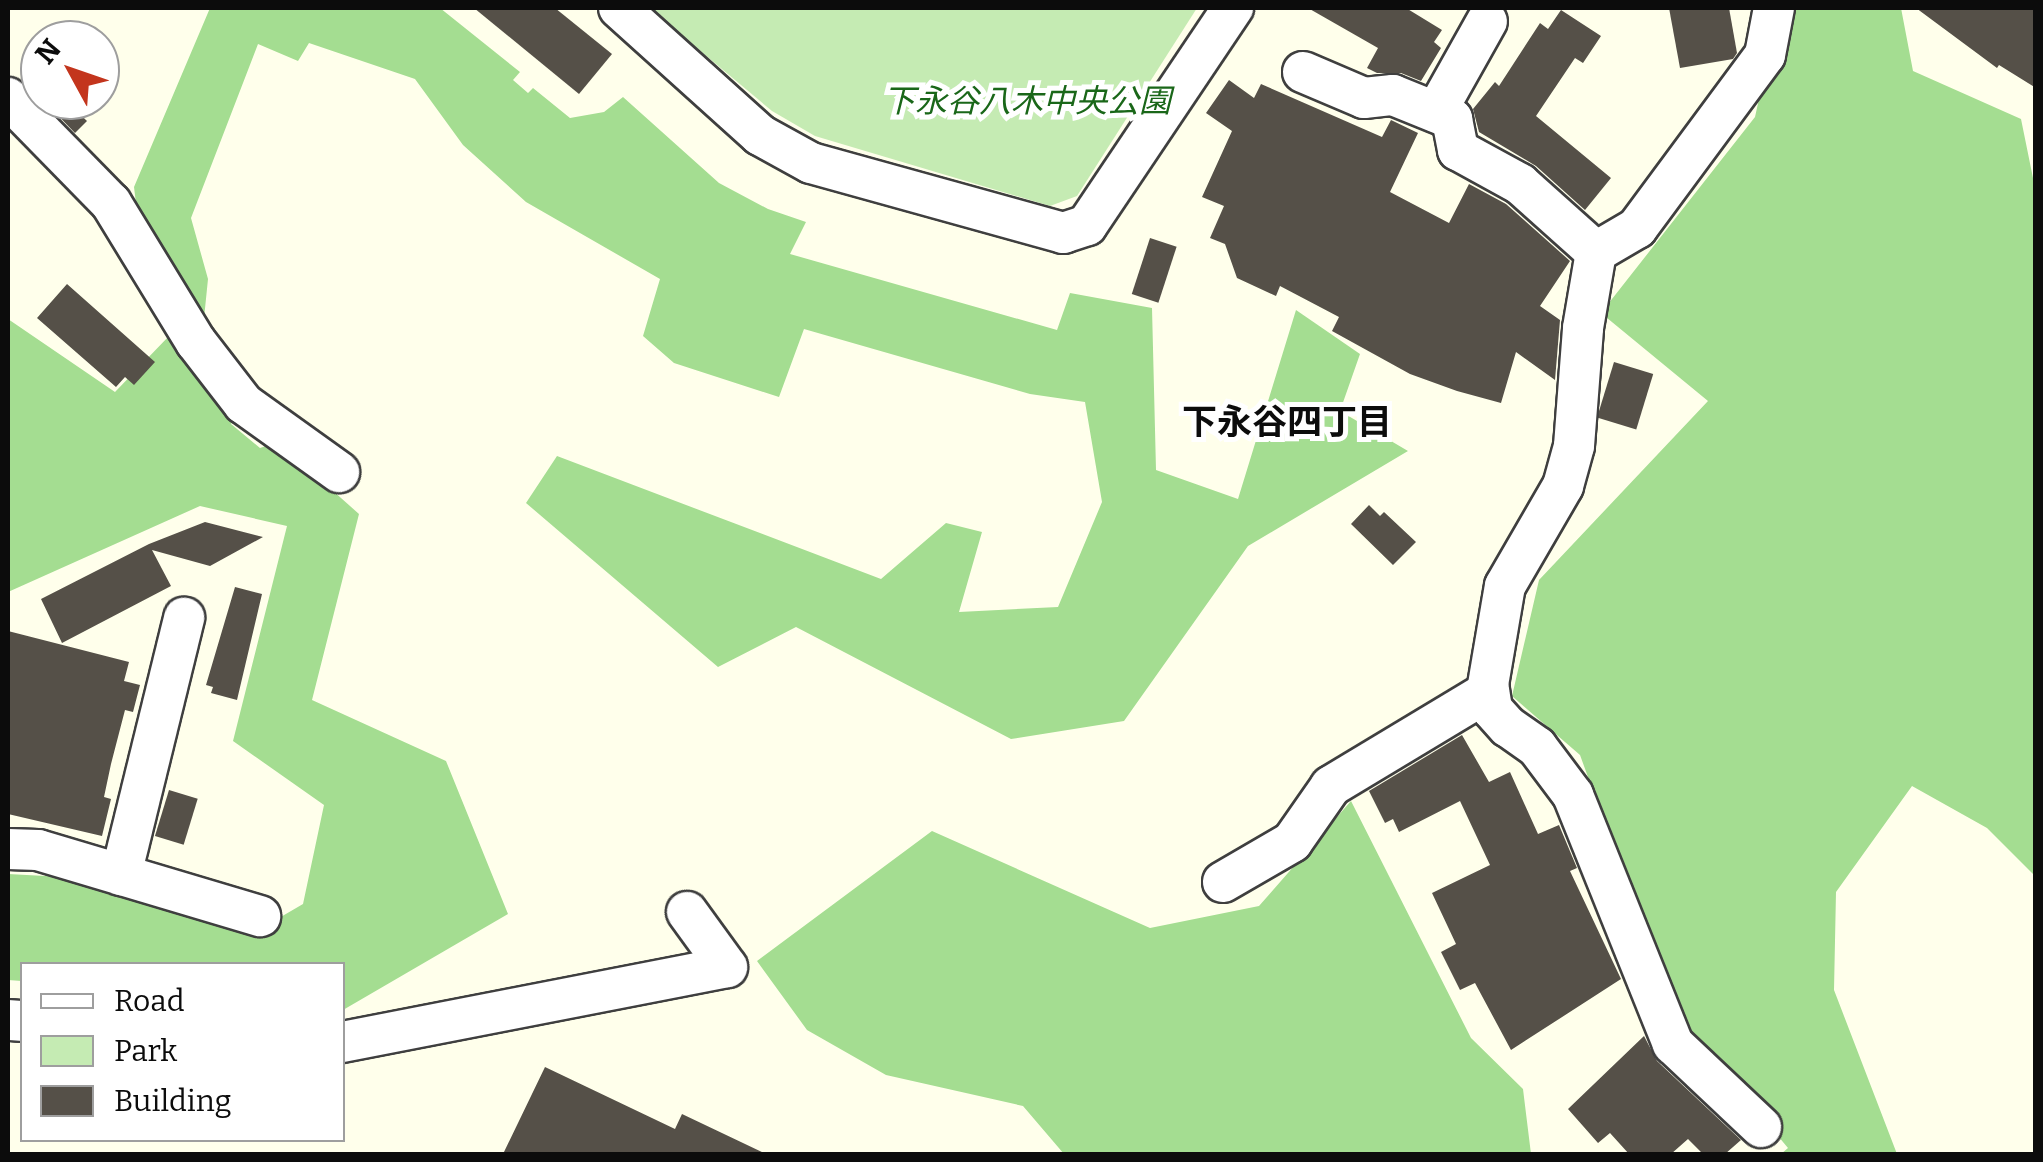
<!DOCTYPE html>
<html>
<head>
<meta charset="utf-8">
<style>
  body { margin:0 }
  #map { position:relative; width:2043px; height:1162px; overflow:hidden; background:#ffffeb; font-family:Bitter,"Noto Sans JP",serif }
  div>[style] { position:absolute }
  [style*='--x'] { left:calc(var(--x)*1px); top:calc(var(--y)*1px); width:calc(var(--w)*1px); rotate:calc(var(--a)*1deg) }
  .green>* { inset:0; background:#c5ebb3 }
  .forest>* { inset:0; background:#a4dd91 }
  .building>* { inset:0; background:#555048; transform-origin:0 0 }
  .roads { filter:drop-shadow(2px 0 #3f3f3f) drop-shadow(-2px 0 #3f3f3f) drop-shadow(0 2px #3f3f3f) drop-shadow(0 -2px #3f3f3f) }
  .minor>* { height:40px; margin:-20px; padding:0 20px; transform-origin:20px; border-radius:20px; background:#fff }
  span { translate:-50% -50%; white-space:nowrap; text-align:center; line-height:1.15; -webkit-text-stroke:10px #fff; paint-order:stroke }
  .park-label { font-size:32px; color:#1a6719; font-style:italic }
  .neighbourhood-label { font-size:35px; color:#0c0c0c; font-weight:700 }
  .frame { position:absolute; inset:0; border:10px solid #0c0c0c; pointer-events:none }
  .legend { position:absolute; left:20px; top:962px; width:325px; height:180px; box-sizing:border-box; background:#fff; border:2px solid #9e9e9e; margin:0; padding:12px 18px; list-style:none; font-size:30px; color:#0c0c0c }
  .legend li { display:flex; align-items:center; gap:20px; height:50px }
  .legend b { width:50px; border:2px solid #9e9e9e }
  .north { position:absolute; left:20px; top:20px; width:100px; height:100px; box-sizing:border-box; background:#fff; border:2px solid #9e9e9e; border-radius:50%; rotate:310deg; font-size:28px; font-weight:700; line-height:40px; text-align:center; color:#0c0c0c }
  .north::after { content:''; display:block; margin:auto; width:35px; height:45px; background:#c3351d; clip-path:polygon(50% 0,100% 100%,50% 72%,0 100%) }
</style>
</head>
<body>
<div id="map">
  <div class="green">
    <div style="clip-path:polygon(649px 8px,1197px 8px,1077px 196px,1050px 206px,815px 136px,772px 111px)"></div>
  </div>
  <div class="forest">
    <div style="clip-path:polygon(210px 8px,440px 8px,520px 72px,513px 80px,528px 93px,533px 88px,570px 118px,604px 112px,623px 97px,719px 183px,768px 209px,806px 222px,790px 254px,1057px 330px,1070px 293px,1152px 308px,1156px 470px,1238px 499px,1296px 310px,1360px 354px,1340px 411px,1408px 451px,1248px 546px,1124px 721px,1011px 739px,796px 627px,718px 667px,526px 503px,557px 456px,881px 579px,946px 523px,982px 532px,959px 612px,1058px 607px,1102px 502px,1085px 402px,1030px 394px,804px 329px,779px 397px,674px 363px,643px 336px,660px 279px,526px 202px,463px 145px,415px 79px,309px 43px,298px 61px,258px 44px,191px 218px,208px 279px,200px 358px,240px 411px,231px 424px,260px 448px,278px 442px,359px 514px,312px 700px,446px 761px,508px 914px,343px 1010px,342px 964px,22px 964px,22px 981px,8px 980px,8px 874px,64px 877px,267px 925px,303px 904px,324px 805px,233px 741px,287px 526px,200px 506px,8px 592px,8px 319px,115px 392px,170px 335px,143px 261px,134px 187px)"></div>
    <div style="clip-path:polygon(1779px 8px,1901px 8px,1913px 71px,2021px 119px,2035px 188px,2036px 877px,1987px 828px,1912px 786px,1836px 892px,1834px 990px,1897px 1154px,1781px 1154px,1788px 1148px,1673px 1011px,1580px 755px,1512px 696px,1539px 580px,1708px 401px,1601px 313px,1755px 117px)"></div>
    <div style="clip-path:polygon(1351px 801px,1471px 1038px,1523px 1089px,1531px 1154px,1064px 1154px,1023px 1106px,886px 1075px,807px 1030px,757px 961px,932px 831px,1150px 928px,1259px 906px)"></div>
  </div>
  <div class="building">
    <div style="clip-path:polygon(474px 8px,555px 8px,612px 54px,579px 94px)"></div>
    <div style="clip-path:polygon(1308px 8px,1406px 8px,1442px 30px,1434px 42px,1441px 48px,1421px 81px,1401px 73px,1377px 73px,1367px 68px,1378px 48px)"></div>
    <div style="clip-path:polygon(1669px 8px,1729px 8px,1737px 53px,1733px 59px,1680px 68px)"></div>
    <div style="clip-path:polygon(1916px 8px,2036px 8px,2036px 88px,1999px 65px,1997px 68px)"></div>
    <div style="clip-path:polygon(1561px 10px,1601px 36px,1583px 63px,1575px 58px,1536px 116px,1611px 178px,1585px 210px,1536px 166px,1479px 132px,1473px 109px,1495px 82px,1499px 86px,1540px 23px,1548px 29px)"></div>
    <div style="clip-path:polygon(1229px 80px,1254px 98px,1261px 84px,1382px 137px,1391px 120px,1418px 133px,1390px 192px,1449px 223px,1469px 184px,1506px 204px,1570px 261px,1540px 306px,1560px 320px,1555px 380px,1516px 352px,1501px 403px,1457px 391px,1410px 374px,1332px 331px,1339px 317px,1280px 286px,1276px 296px,1237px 278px,1225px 244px,1210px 238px,1224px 206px,1202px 197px,1232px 131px,1206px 113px)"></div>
    <div style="clip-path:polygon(43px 100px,65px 100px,87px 121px,75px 133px)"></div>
    <div style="left:1150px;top:238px;width:28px;height:59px;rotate:18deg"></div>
    <div style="clip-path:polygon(67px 284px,155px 362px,134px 385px,125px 377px,116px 387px,37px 318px)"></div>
    <div style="left:1614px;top:362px;width:41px;height:58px;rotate:17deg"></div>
    <div style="clip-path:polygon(1369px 505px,1380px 516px,1384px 512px,1416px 542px,1393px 565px,1351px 524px)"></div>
    <div style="clip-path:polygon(205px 522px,263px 537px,210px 566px,152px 550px,171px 586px,62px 643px,41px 599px,149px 544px)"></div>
    <div style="clip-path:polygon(235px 587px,262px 594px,237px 700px,211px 693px,213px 687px,206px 685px)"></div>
    <div style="clip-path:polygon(8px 631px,129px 662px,124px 681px,140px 685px,133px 712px,125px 710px,111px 764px,104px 797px,111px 799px,102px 836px,8px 814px)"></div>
    <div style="clip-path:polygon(1462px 735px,1489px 782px,1510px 772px,1538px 834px,1559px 825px,1577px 868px,1570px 871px,1621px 979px,1511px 1050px,1475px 983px,1460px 990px,1441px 952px,1456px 944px,1432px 893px,1490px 865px,1460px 801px,1399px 832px,1393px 819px,1385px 823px,1369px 791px)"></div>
    <div style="left:169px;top:790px;width:30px;height:48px;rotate:17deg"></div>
    <div style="clip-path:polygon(1644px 1036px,1657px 1061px,1741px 1140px,1725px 1154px,1703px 1154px,1688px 1139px,1671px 1154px,1629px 1154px,1610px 1133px,1598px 1143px,1568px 1109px)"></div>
    <div style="clip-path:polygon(545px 1067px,675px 1129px,682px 1114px,766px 1154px,503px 1154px)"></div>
  </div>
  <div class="roads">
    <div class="minor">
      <div style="--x:619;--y:8;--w:190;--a:42"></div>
      <div style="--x:760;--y:135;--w:58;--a:28.8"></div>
      <div style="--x:811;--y:163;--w:262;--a:15.5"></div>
      <div style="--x:1063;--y:233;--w:25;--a:-18"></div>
      <div style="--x:1087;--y:225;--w:262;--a:-56.1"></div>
      <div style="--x:1303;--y:72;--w:66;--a:23.1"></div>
      <div style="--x:1364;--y:98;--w:29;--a:-6"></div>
      <div style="--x:1393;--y:95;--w:64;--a:22.1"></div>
      <div style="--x:1452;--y:119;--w:32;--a:79"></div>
      <div style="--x:1458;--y:150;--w:71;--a:28.7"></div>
      <div style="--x:1520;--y:184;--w:102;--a:41.8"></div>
      <div style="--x:8;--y:98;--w:147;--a:45.6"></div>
      <div style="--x:111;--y:203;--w:163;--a:58.6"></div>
      <div style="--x:196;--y:342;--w:78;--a:52.3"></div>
      <div style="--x:244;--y:404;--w:117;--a:35.6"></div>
      <div style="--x:1436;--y:112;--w:104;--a:-60.7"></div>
      <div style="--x:8;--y:849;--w:30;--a:2"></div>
      <div style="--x:38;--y:850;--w:232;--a:16.6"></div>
      <div style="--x:121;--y:875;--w:265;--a:-76.2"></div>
      <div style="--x:1223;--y:882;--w:80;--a:-30.1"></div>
      <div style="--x:1292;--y:842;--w:68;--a:-55.1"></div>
      <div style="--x:1331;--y:786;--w:184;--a:-31"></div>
      <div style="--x:8;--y:1020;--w:14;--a:4"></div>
      <div style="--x:342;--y:1042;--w:392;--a:-11"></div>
      <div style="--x:727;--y:967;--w:68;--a:-126"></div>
      <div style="--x:1761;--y:1127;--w:121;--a:-136.7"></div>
      <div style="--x:1673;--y:1044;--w:268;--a:-111.9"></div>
      <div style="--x:1573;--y:795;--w:60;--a:-126.9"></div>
      <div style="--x:1537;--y:747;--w:35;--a:-145"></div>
      <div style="--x:1508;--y:727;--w:24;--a:-132"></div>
      <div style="--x:1492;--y:709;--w:24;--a:-99"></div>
      <div style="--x:1488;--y:685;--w:100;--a:-80.3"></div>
      <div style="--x:1505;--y:586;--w:116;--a:-59.9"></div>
      <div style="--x:1563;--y:486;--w:41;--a:-74.6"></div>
      <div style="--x:1574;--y:446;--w:118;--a:-85.6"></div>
      <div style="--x:1583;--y:328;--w:77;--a:-80.3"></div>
      <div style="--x:1596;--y:252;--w:48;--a:-30.3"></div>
      <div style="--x:1637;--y:228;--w:215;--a:-53.5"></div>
      <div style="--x:1765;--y:55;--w:48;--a:-79.2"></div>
    </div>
  </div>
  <div class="park-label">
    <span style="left:1027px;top:101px">下永谷八木中央公園</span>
  </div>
  <div class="neighbourhood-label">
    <span style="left:1287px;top:422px">下永谷四丁目</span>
  </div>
  <div class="frame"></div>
  <ul class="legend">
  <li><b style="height:12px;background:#fff"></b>Road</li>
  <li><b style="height:28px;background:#c5ebb3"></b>Park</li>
  <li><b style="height:28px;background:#555048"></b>Building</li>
  </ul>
  <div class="north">N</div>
</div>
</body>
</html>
